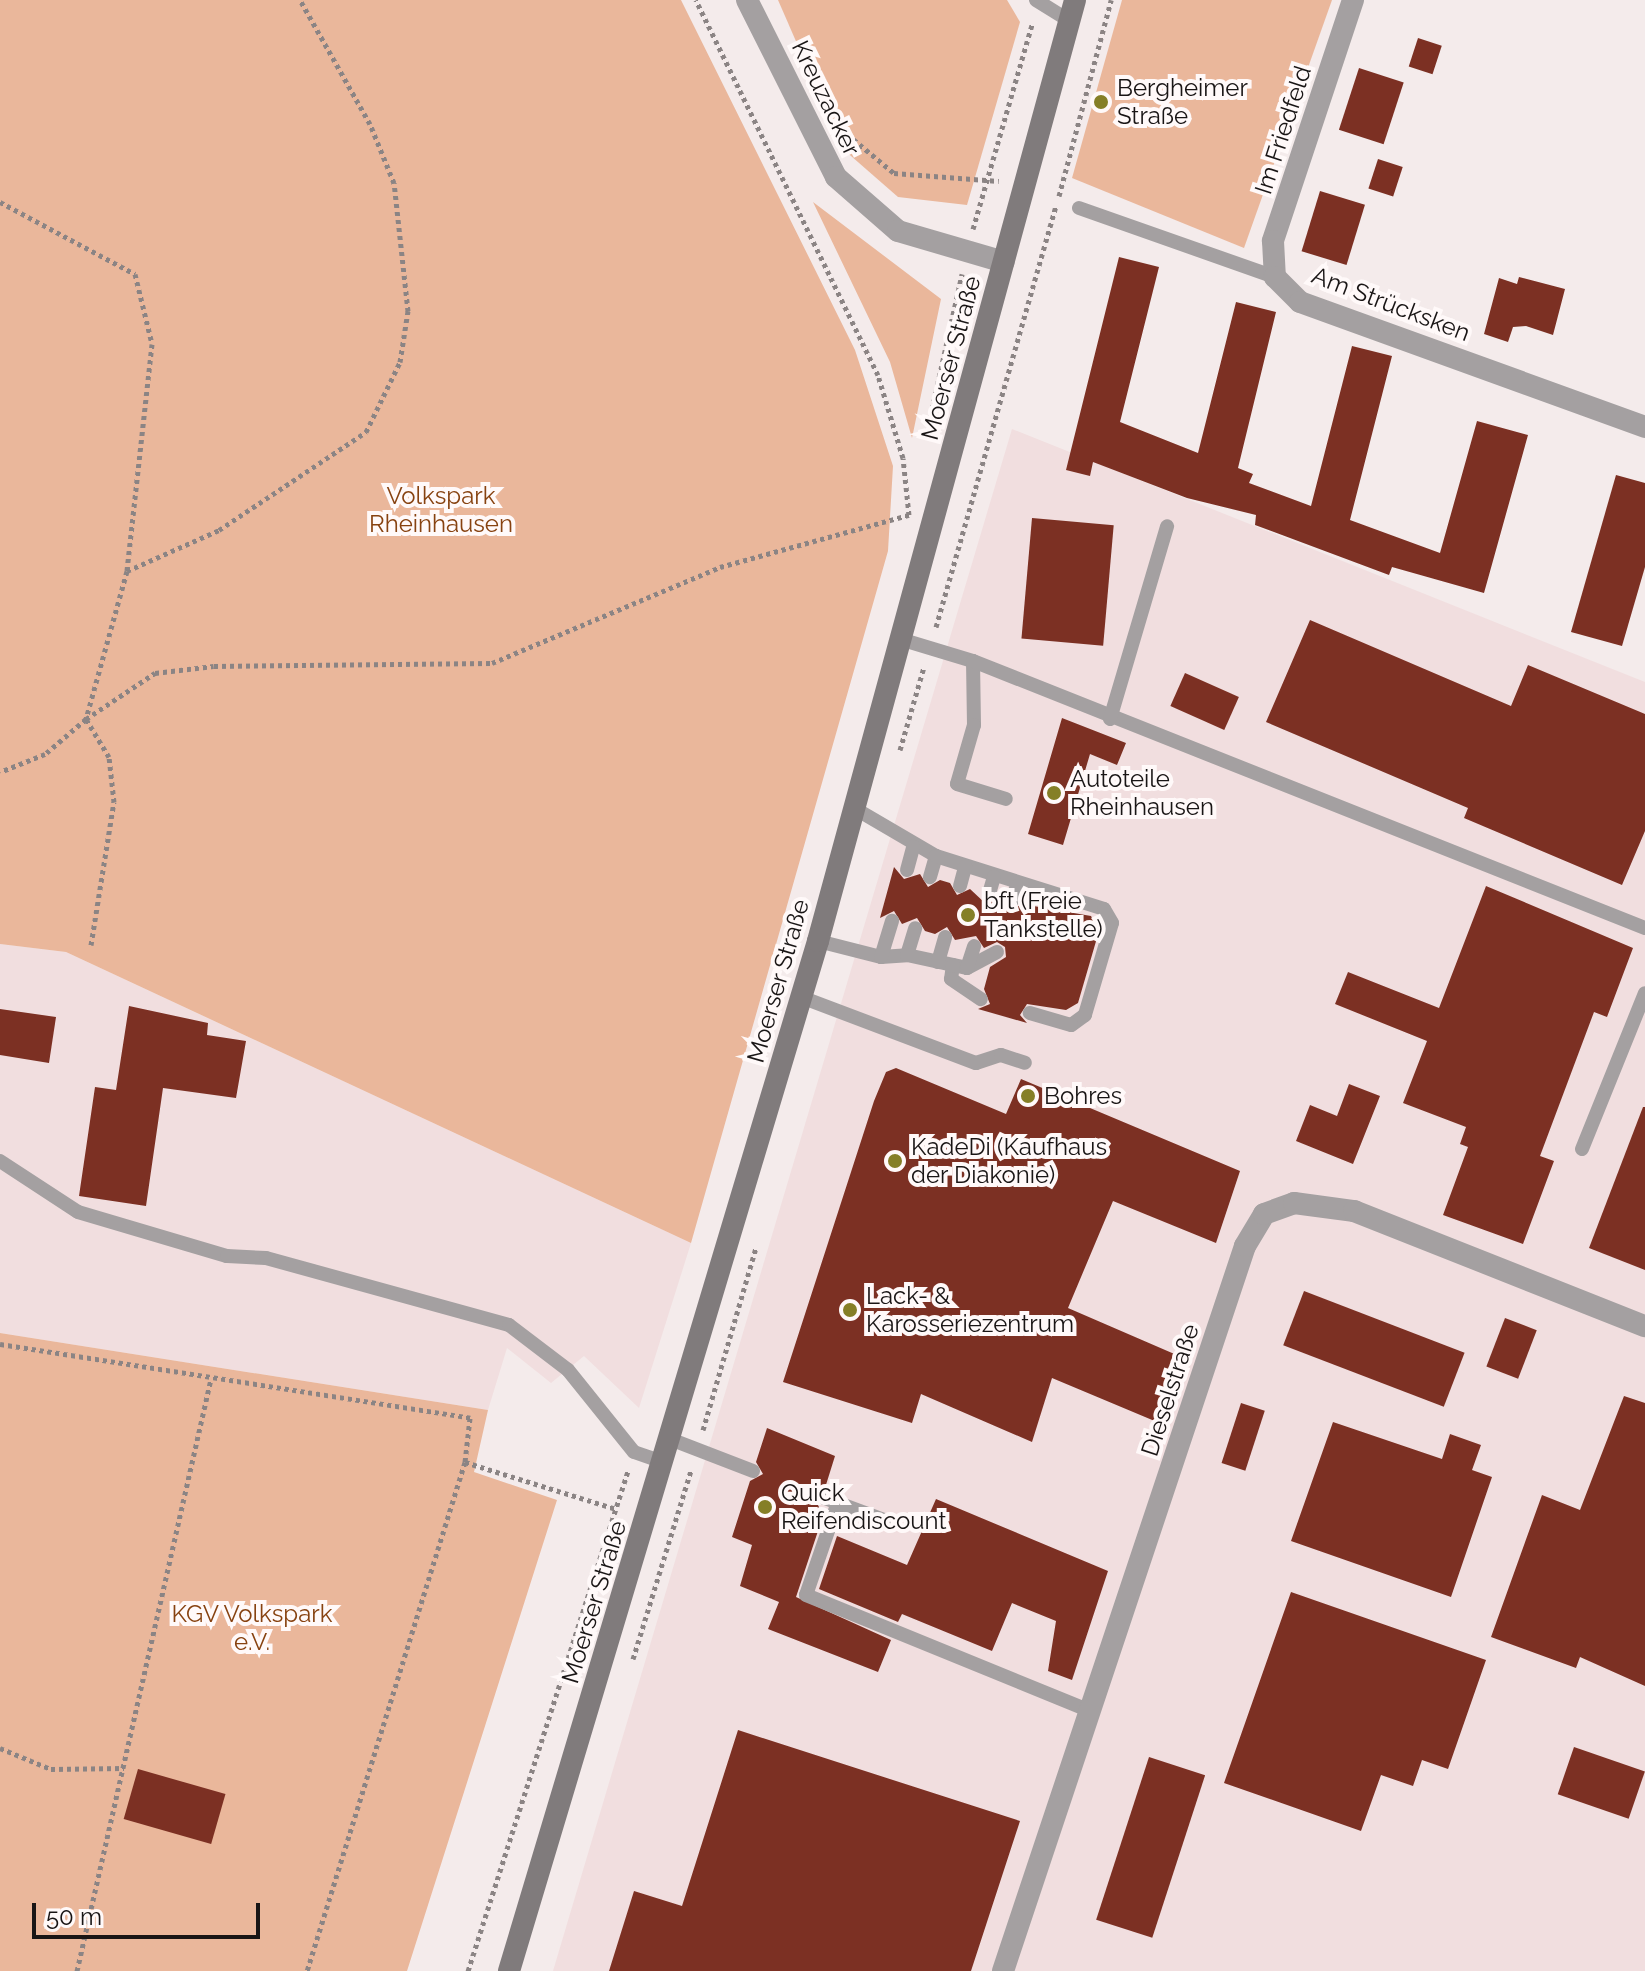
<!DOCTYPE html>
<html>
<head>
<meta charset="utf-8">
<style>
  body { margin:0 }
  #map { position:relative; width:1645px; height:1971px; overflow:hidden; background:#f4ebeb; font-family:Raleway,sans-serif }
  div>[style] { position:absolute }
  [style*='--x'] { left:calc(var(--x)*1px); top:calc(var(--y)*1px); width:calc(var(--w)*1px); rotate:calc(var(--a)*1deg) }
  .built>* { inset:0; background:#f1dedf }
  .green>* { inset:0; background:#eab79b }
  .building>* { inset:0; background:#7c3023; transform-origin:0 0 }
  .path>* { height:5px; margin-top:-2.5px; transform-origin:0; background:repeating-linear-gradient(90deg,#8b8484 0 4px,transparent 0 8px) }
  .service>* { height:14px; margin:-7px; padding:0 7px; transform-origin:7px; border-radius:7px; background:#a4a0a1 }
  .minor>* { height:22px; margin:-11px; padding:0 11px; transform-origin:11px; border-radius:11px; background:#a4a0a1 }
  .tertiary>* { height:22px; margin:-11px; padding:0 11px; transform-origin:11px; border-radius:11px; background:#a4a0a1 }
  .secondary>* { height:22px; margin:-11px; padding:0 11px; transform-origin:11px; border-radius:11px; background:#807b7c }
  .dots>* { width:22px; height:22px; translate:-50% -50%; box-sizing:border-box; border:4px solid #fff9f9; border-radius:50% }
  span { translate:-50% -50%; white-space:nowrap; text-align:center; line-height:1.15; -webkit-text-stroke:8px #fff9f9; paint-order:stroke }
  .poi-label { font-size:24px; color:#191515 }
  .left { translate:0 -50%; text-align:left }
  .street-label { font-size:24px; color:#191515 }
  .park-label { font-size:24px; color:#874210 }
  .scale { position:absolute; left:32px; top:1903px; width:228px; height:36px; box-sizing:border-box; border:4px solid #191515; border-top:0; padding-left:10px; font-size:24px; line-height:28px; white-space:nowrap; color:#191515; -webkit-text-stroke:6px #fff9f9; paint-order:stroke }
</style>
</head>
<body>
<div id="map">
  <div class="built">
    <div style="clip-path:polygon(1012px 429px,1645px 682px,1645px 1971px,553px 1971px)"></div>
    <div style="clip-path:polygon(0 944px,66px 952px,691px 1243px,639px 1408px,584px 1356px,551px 1383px,507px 1348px,488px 1410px,0 1333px)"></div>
  </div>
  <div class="green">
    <div style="clip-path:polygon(0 0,681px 0,855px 350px,893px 466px,888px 551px,691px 1243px,66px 952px,0 944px)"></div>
    <div style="clip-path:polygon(778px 0,1007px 0,1020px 22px,967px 205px,898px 197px,843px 149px)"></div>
    <div style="clip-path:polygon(1122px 0,1332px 0,1244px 248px,1072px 178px)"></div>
    <div style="clip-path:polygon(813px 202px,941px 299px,912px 438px,890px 362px)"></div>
    <div style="clip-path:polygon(0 1333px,488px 1410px,474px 1472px,557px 1500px,407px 1971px,0 1971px)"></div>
  </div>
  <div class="building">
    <div style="left:1418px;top:38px;width:25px;height:30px;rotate:18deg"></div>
    <div style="left:1359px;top:68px;width:47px;height:65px;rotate:18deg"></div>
    <div style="left:1378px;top:159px;width:26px;height:31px;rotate:18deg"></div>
    <div style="left:1320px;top:191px;width:47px;height:63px;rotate:17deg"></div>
    <div style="clip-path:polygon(1119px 257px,1159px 267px,1120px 422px,1198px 453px,1236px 302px,1276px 312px,1238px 468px,1253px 474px,1249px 483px,1311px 506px,1352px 346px,1392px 356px,1350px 520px,1440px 553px,1477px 421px,1528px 435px,1484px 593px,1392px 567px,1389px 575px,1255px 525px,1256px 515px,1187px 498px,1093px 462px,1090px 476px,1066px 470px)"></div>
    <div style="clip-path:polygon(1519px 277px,1565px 289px,1553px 335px,1526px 326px,1513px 327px,1508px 342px,1484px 334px,1499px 278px,1517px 284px)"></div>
    <div style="clip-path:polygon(1616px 475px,1645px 483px,1645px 567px,1622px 646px,1571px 632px)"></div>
    <div style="left:1032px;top:518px;width:82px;height:121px;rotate:5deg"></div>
    <div style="clip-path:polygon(1310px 620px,1511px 706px,1528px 665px,1645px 714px,1645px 831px,1622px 885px,1464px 818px,1468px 808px,1266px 722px)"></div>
    <div style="left:1185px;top:673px;width:59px;height:36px;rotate:24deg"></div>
    <div style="clip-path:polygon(1062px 718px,1126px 743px,1117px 765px,1090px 754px,1063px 845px,1028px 834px)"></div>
    <div style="clip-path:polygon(894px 867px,904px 879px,920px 874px,928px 887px,940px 880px,950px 883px,957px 895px,970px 889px,985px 903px,1002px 898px,1010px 911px,1022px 904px,1091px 916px,1099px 931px,1078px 1003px,1066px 1010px,1027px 1004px,1020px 1015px,1027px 1023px,978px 1009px,990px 1004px,984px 989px,990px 967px,1006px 957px,1005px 947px,997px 942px,984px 948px,976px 936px,955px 940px,947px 927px,935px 934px,925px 931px,917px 918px,902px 924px,894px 911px,880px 918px)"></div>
    <div style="clip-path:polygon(1486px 886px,1633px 948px,1607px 1017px,1594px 1012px,1540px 1156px,1554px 1161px,1523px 1244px,1443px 1215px,1468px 1147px,1460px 1144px,1466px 1127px,1403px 1103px,1427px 1041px,1335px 1004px,1348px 972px,1439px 1008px)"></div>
    <div style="clip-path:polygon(129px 1006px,208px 1023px,207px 1035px,246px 1041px,236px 1098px,163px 1088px,146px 1206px,79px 1196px,95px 1087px,116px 1090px)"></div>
    <div style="clip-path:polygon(0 1009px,56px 1017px,49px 1063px,0 1055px)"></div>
    <div style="clip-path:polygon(896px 1068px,1006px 1114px,1021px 1079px,1240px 1171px,1216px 1243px,1113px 1201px,1068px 1308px,1179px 1356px,1157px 1422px,1052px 1378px,1032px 1442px,921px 1394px,912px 1423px,783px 1382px,874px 1101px,886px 1072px)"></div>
    <div style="clip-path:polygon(1349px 1084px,1380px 1096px,1353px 1164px,1296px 1141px,1310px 1105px,1337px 1116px)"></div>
    <div style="clip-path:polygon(1643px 1107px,1645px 1107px,1645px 1270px,1589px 1248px)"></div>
    <div style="left:1304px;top:1291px;width:172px;height:58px;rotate:21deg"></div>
    <div style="left:1505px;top:1318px;width:34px;height:52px;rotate:21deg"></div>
    <div style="clip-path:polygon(1624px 1396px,1645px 1403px,1645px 1686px,1580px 1657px,1576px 1668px,1491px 1637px,1542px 1495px,1580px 1510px)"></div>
    <div style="left:1241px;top:1403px;width:25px;height:63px;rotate:18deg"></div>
    <div style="clip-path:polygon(1333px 1422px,1442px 1459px,1450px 1434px,1481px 1445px,1472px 1470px,1492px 1477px,1451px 1597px,1291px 1541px)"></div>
    <div style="clip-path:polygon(767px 1428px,835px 1456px,825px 1488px,812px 1494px,819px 1507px,813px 1526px,819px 1528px,796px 1597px,891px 1640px,878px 1672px,768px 1629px,779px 1602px,740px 1586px,752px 1545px,732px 1537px,750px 1481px,763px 1474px,756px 1462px)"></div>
    <div style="clip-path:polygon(936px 1499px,1108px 1571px,1072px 1680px,1048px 1671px,1056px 1621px,1012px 1603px,992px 1651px,902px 1614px,898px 1622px,819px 1589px,837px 1536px,907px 1565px)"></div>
    <div style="clip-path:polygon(1291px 1592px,1486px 1660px,1448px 1769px,1422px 1760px,1413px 1786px,1381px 1775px,1361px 1831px,1224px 1783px)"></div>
    <div style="clip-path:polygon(738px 1730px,1020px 1821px,971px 1971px,609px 1971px,634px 1891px,682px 1906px)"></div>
    <div style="left:1574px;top:1747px;width:75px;height:50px;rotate:19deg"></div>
    <div style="left:1149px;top:1757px;width:59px;height:171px;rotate:18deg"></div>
    <div style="left:138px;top:1769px;width:91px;height:52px;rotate:16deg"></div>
  </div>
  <div class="path">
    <div style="--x:841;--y:129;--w:69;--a:39.7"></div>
    <div style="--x:894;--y:173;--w:105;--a:4.4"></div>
    <div style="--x:1059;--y:196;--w:203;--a:-75.1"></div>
    <div style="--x:0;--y:202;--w:153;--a:28.1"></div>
    <div style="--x:135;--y:274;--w:72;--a:76.3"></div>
    <div style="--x:152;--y:344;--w:228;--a:96.3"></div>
    <div style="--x:127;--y:571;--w:154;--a:105.5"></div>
    <div style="--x:86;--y:719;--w:54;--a:139.5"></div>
    <div style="--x:45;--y:754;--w:48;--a:158.2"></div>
    <div style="--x:973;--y:229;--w:213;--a:-73.9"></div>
    <div style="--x:927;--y:432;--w:162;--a:-77.5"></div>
    <div style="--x:127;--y:571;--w:101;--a:-24"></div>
    <div style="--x:219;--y:530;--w:177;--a:-33.7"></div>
    <div style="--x:366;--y:432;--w:78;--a:-64.1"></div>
    <div style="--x:400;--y:362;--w:52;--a:-81.1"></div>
    <div style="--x:408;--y:311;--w:129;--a:-96.2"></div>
    <div style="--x:394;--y:183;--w:64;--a:-112.1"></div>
    <div style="--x:370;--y:124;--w:142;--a:-119.4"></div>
    <div style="--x:936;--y:627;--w:438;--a:-74.1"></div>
    <div style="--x:900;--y:750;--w:86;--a:-73.9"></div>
    <div style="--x:91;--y:945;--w:145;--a:-80.9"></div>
    <div style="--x:114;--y:802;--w:45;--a:-96.3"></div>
    <div style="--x:109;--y:757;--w:44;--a:-121.2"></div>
    <div style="--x:86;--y:719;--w:83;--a:-33.7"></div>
    <div style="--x:155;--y:673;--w:59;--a:-6.8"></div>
    <div style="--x:214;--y:666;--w:278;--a:-0.6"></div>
    <div style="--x:492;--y:663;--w:247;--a:-22.8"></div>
    <div style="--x:720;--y:567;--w:196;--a:-15.4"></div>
    <div style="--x:909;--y:515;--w:57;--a:-96"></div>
    <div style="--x:903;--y:458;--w:87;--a:-106.8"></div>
    <div style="--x:878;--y:375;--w:417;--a:-115.9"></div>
    <div style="--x:0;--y:1344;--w:476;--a:8.9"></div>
    <div style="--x:470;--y:1418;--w:44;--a:96.5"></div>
    <div style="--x:465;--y:1462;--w:533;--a:107.24"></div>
    <div style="--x:703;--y:1430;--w:190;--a:-73.8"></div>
    <div style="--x:465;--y:1462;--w:158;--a:17.3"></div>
    <div style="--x:633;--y:1659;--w:198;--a:-72.9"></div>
    <div style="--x:0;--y:1748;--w:55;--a:22.4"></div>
    <div style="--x:51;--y:1769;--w:73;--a:-0.8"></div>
    <div style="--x:77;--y:1971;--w:607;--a:-77.25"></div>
    <div style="--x:468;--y:1971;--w:525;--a:-72.26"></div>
  </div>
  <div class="service">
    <div style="--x:1036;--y:0;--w:39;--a:32"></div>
    <div style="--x:1079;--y:208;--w:208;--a:19.4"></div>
    <div style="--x:900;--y:639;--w:76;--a:16.8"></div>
    <div style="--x:973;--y:661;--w:64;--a:89.1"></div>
    <div style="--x:974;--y:725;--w:61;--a:106.1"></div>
    <div style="--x:957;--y:784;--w:51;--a:17"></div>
    <div style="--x:973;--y:661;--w:723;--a:21.67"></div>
    <div style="--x:1110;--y:719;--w:201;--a:-73.5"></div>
    <div style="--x:854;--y:808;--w:95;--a:30.3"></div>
    <div style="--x:936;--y:856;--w:22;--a:106"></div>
    <div style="--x:936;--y:856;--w:176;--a:17.5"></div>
    <div style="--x:1104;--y:909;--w:16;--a:60"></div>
    <div style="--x:1112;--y:923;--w:96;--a:106.4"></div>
    <div style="--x:1085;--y:1015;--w:17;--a:144"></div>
    <div style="--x:1071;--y:1025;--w:43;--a:-163.7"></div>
    <div style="--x:907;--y:870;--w:24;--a:-75"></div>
    <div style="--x:960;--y:886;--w:20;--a:-75"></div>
    <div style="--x:989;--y:894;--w:18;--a:-74"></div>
    <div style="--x:1012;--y:901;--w:16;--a:-72"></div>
    <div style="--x:818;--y:941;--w:65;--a:14.3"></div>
    <div style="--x:881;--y:957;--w:26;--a:-4"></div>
    <div style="--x:907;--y:955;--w:28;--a:-73"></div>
    <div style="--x:907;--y:955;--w:61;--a:12.2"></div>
    <div style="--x:967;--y:968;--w:34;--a:-28"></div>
    <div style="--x:881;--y:957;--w:38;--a:-73"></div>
    <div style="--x:938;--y:962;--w:26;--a:-74"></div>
    <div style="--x:953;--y:965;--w:14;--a:98"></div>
    <div style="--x:951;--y:979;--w:36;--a:34"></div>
    <div style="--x:967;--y:968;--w:23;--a:-72"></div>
    <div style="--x:801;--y:997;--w:187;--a:20.7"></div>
    <div style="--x:976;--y:1063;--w:26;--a:-18"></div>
    <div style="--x:1001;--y:1055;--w:25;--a:18"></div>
    <div style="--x:1582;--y:1149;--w:168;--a:-68"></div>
    <div style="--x:0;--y:1161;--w:93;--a:33.2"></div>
    <div style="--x:78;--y:1212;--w:155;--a:16.5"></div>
    <div style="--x:227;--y:1256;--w:39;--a:3"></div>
    <div style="--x:266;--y:1258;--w:252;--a:15.4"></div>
    <div style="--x:509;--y:1325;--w:74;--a:37.3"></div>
    <div style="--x:568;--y:1370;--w:105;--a:51.2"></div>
    <div style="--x:634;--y:1452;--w:31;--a:19"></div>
    <div style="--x:670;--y:1439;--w:89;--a:21.1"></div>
    <div style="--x:822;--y:1497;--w:75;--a:20.4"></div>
    <div style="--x:838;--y:1502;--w:98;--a:109"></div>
    <div style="--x:806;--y:1595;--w:307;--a:22.2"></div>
  </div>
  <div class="minor">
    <div style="--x:1353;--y:0;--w:254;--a:108.4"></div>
    <div style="--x:1273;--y:241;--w:36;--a:87"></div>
    <div style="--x:1275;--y:277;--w:35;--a:45"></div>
    <div style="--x:1300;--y:302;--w:367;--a:19.9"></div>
    <div style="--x:1003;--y:1971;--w:764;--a:-71.54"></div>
    <div style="--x:1245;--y:1246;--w:37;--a:-59"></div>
    <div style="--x:1264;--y:1214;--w:32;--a:-20"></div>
    <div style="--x:1294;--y:1203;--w:61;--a:7.6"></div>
    <div style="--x:1354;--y:1211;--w:313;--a:21.6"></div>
  </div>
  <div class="tertiary">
    <div style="--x:747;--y:0;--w:198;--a:63.3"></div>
    <div style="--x:836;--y:177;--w:82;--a:41.1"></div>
    <div style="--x:898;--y:231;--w:110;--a:16.3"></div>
  </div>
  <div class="secondary">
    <div style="--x:509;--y:1971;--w:1075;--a:-73.3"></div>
    <div style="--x:818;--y:941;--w:975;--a:-74.72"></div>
  </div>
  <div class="dots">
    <div style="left:1101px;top:102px;background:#857f27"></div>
    <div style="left:1054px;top:793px;background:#857f27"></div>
    <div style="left:968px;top:915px;background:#857f27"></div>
    <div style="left:1028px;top:1096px;background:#857f27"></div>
    <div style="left:895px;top:1161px;background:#857f27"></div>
    <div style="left:850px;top:1310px;background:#857f27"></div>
    <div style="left:765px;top:1507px;background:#857f27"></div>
  </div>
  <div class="poi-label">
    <span class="left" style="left:1117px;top:102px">Bergheimer<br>Straße</span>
    <span class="left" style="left:1070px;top:793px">Autoteile<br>Rheinhausen</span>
    <span class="left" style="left:984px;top:915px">bft (Freie<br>Tankstelle)</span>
    <span class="left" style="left:1044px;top:1096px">Bohres</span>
    <span class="left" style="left:911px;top:1161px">KadeDi (Kaufhaus<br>der Diakonie)</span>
    <span class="left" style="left:866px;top:1310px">Lack- &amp;<br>Karosseriezentrum</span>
    <span class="left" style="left:781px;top:1507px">Quick<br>Reifendiscount</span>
  </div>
  <div class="street-label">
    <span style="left:826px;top:98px;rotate:64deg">Kreuzacker</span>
    <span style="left:1283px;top:130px;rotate:-72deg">Im Friedfeld</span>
    <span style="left:1391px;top:304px;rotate:21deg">Am Strücksken</span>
    <span style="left:951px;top:358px;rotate:-75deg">Moerser Straße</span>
    <span style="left:778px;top:981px;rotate:-74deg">Moerser Straße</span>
    <span style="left:1170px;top:1390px;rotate:-72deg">Dieselstraße</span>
    <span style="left:594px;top:1602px;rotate:-73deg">Moerser Straße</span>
  </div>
  <div class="park-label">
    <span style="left:441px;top:510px">Volkspark<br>Rheinhausen</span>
    <span style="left:252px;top:1628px">KGV Volkspark<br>e.V.</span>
  </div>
  <div class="scale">50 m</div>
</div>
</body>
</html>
